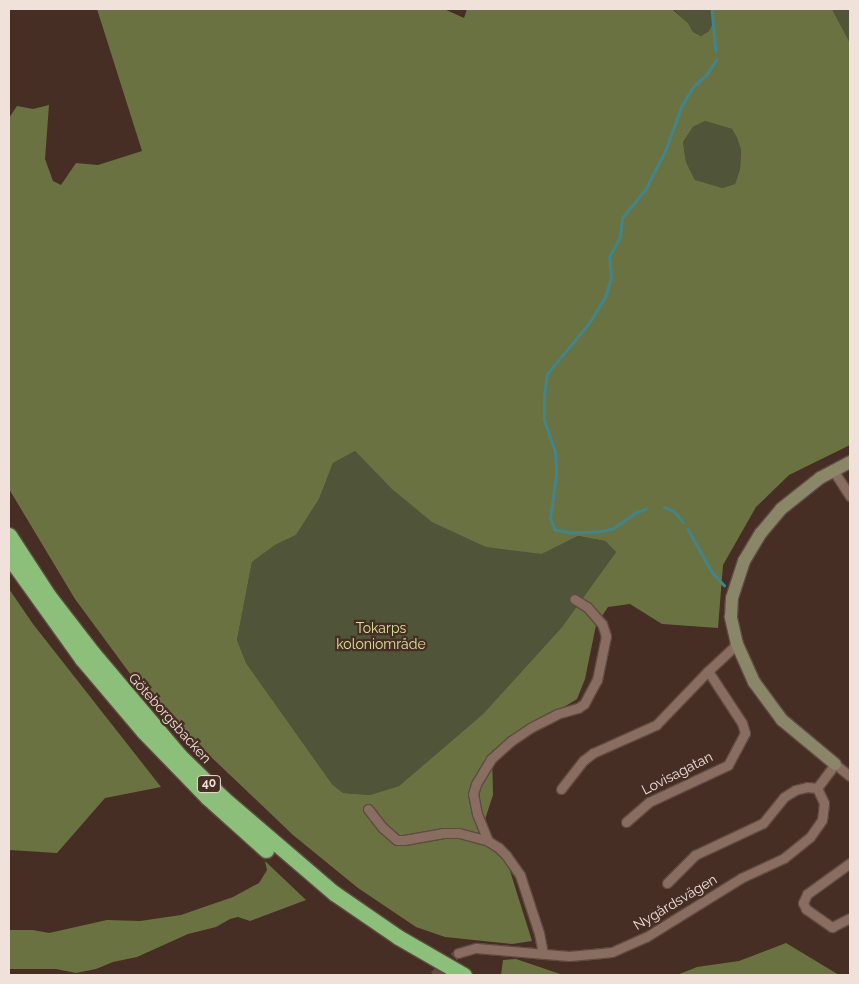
<!DOCTYPE html>
<html>
<head>
<meta charset="utf-8">
<style>
  body { margin:0 }
  #map { position:relative; width:859px; height:984px; overflow:hidden; background:#462e24; font-family:Raleway,sans-serif }
  div>[style] { position:absolute }
  [style*='--x'] { left:calc(var(--x)*1px); top:calc(var(--y)*1px); width:calc(var(--w)*1px); rotate:calc(var(--a)*1deg) }
  .green>* { inset:0; background:#505439 }
  .forest>* { inset:0; background:#6b7241 }
  .stream>* { height:2.5px; margin:-1.25px; padding:0 1.25px; transform-origin:1.25px; border-radius:1.25px; background:#41858c }
  .street-tunnel>* { height:9px; margin-top:-4.5px; transform-origin:0; background:repeating-linear-gradient(90deg,#60493f 0 9px,transparent 0 13.5px) }
  .roads { filter:drop-shadow(1px 0 #5f4b42) drop-shadow(-1px 0 #5f4b42) drop-shadow(0 1px #5f4b42) drop-shadow(0 -1px #5f4b42) }
  .street>* { height:9px; margin:-4.5px; padding:0 4.5px; transform-origin:4.5px; border-radius:4.5px; background:#896d61 }
  .secondary>* { height:12px; margin:-6px; padding:0 6px; transform-origin:6px; border-radius:6px; background:#8a8668 }
  .highway>* { height:15px; margin:-7.5px; padding:0 7.5px; transform-origin:7.5px; border-radius:7.5px; background:#8cbf7a }
  span { translate:-50% -50%; white-space:nowrap; text-align:center; line-height:1.15; -webkit-text-stroke:4.5px #462e24; paint-order:stroke }
  .shield-label span { padding:1px 4px; background:#462e24; border:1px solid; border-radius:4px; -webkit-text-stroke-width:0 }
  .shield-label { font-size:12px; color:#f1e1db; font-weight:700 }
  .park-label { font-size:14px; color:#d7e396 }
  .street-label { font-size:14px; color:#f1e1db }
  .frame { position:absolute; inset:0; border:10px solid #f1e1db; pointer-events:none }
</style>
</head>
<body>
<div id="map">
  <div class="green">
    <div style="clip-path:polygon(673px 9px,711px 9px,714px 20px,709px 31px,701px 36px,693px 32px,688px 23px)"></div>
    <div style="clip-path:polygon(832px 9px,849px 9px,850px 11px,850px 43px)"></div>
    <div style="clip-path:polygon(705px 121px,732px 129px,737px 138px,741px 150px,740px 169px,735px 184px,722px 188px,707px 185px,695px 180px,686px 162px,683px 142px,693px 127px)"></div>
    <div style="clip-path:polygon(355px 451px,392px 488px,542px 554px,578px 536px,605px 541px,616px 552px,562px 627px,483px 714px,399px 786px,370px 795px,343px 793px,332px 784px,246px 663px,237px 640px,252px 562px,275px 545px,296px 535px,319px 499px,333px 463px)"></div>
  </div>
  <div class="forest">
    <div style="clip-path:polygon(evenodd,97px 9px,444px 9px,464px 18px,467px 9px,672px 9px,688px 23px,693px 32px,701px 36px,709px 31px,714px 20px,711px 9px,832px 9px,850px 43px,850px 445px,789px 475px,756px 507px,723px 565px,718px 628px,662px 624px,630px 604px,608px 607px,596px 625px,585px 679px,577px 699px,492px 751px,493px 795px,478px 841px,505px 855px,532px 941px,512px 944px,445px 937px,416px 927px,358px 888px,293px 835px,145px 694px,75px 599px,9px 489px,9px 118px,17px 106px,33px 109px,49px 105px,45px 159px,53px 181px,61px 185px,76px 163px,98px 165px,142px 151px,97px 9px,705px 121px,732px 129px,737px 138px,741px 150px,740px 169px,735px 184px,722px 188px,695px 180px,686px 162px,683px 142px,693px 127px,705px 121px,97px 9px,355px 451px,392px 489px,432px 522px,486px 547px,542px 554px,578px 536px,605px 541px,616px 552px,562px 627px,483px 714px,399px 786px,370px 795px,343px 793px,332px 784px,246px 663px,237px 640px,252px 562px,275px 545px,296px 535px,319px 499px,333px 463px,355px 451px)"></div>
    <div style="clip-path:polygon(9px 589px,33px 624px,161px 787px,105px 798px,57px 853px,9px 850px)"></div>
    <div style="clip-path:polygon(265px 861px,306px 900px,250px 921px,238px 917px,230px 919px,216px 927px,188px 934px,137px 957px,113px 962px,96px 969px,76px 973px,56px 969px,9px 969px,9px 930px,33px 930px,49px 933px,107px 920px,140px 921px,181px 915px,233px 897px,259px 883px,267px 870px)"></div>
    <div style="clip-path:polygon(786px 943px,839px 975px,677px 975px,697px 967px,739px 961px)"></div>
    <div style="clip-path:polygon(516px 959px,563px 975px,565px 975px,501px 975px,503px 960px)"></div>
  </div>
  <div class="stream">
    <div style="--x:712;--y:9;--w:42;--a:84.6"></div>
    <div style="--x:664;--y:507;--w:11;--a:22"></div>
    <div style="--x:674;--y:511;--w:14;--a:51"></div>
    <div style="--x:646;--y:509;--w:11;--a:158"></div>
    <div style="--x:636;--y:513;--w:28;--a:145"></div>
    <div style="--x:613;--y:529;--w:14;--a:168"></div>
    <div style="--x:599;--y:532;--w:27;--a:178"></div>
    <div style="--x:572;--y:533;--w:17;--a:-170"></div>
    <div style="--x:555;--y:530;--w:12;--a:-114"></div>
    <div style="--x:550;--y:519;--w:44;--a:-82.2"></div>
    <div style="--x:556;--y:475;--w:23;--a:-92"></div>
    <div style="--x:555;--y:452;--w:34;--a:-109"></div>
    <div style="--x:544;--y:420;--w:23;--a:-90"></div>
    <div style="--x:544;--y:397;--w:23;--a:-83"></div>
    <div style="--x:547;--y:374;--w:66;--a:-50.5"></div>
    <div style="--x:589;--y:323;--w:31;--a:-58"></div>
    <div style="--x:605;--y:297;--w:20;--a:-72"></div>
    <div style="--x:611;--y:278;--w:21;--a:-95"></div>
    <div style="--x:609;--y:257;--w:23;--a:-61"></div>
    <div style="--x:620;--y:237;--w:19;--a:-84"></div>
    <div style="--x:622;--y:218;--w:38;--a:-51"></div>
    <div style="--x:646;--y:188;--w:44;--a:-62.9"></div>
    <div style="--x:666;--y:149;--w:45;--a:-70.3"></div>
    <div style="--x:681;--y:107;--w:23;--a:-59"></div>
    <div style="--x:693;--y:87;--w:18;--a:-43"></div>
    <div style="--x:706;--y:75;--w:18;--a:-56"></div>
    <div style="--x:688;--y:529;--w:49;--a:60.8"></div>
    <div style="--x:712;--y:572;--w:18;--a:47"></div>
  </div>
  <div class="street-tunnel">
    <div style="--x:434;--y:975;--w:33;--a:-43"></div>
  </div>
  <div class="roads">
    <div class="street">
      <div style="--x:833;--y:470;--w:31;--a:57"></div>
      <div style="--x:561;--y:789;--w:37;--a:-52"></div>
      <div style="--x:584;--y:760;--w:11;--a:-38"></div>
      <div style="--x:593;--y:753;--w:69;--a:-24"></div>
      <div style="--x:656;--y:725;--w:75;--a:-46.1"></div>
      <div style="--x:708;--y:671;--w:40;--a:-43"></div>
      <div style="--x:368;--y:809;--w:24;--a:52"></div>
      <div style="--x:383;--y:828;--w:18;--a:41"></div>
      <div style="--x:397;--y:840;--w:7;--a:0"></div>
      <div style="--x:404;--y:840;--w:39;--a:-10"></div>
      <div style="--x:442;--y:833;--w:17;--a:0"></div>
      <div style="--x:459;--y:833;--w:30;--a:15"></div>
      <div style="--x:488;--y:841;--w:13;--a:32"></div>
      <div style="--x:499;--y:848;--w:10;--a:45"></div>
      <div style="--x:506;--y:855;--w:24;--a:55"></div>
      <div style="--x:520;--y:875;--w:61;--a:71.9"></div>
      <div style="--x:539;--y:933;--w:21;--a:79"></div>
      <div style="--x:626;--y:822;--w:30;--a:-41"></div>
      <div style="--x:649;--y:802;--w:87;--a:-25.1"></div>
      <div style="--x:728;--y:765;--w:36;--a:-62"></div>
      <div style="--x:745;--y:733;--w:10;--a:-107"></div>
      <div style="--x:742;--y:723;--w:62;--a:-123.2"></div>
      <div style="--x:488;--y:841;--w:29;--a:-112"></div>
      <div style="--x:477;--y:814;--w:20;--a:-101"></div>
      <div style="--x:473;--y:794;--w:10;--a:-73"></div>
      <div style="--x:476;--y:784;--w:29;--a:-59"></div>
      <div style="--x:491;--y:759;--w:27;--a:-42"></div>
      <div style="--x:511;--y:741;--w:23;--a:-34"></div>
      <div style="--x:530;--y:728;--w:30;--a:-27"></div>
      <div style="--x:557;--y:714;--w:22;--a:-16"></div>
      <div style="--x:578;--y:708;--w:7;--a:-34"></div>
      <div style="--x:584;--y:704;--w:27;--a:-62"></div>
      <div style="--x:597;--y:680;--w:45;--a:-78.4"></div>
      <div style="--x:606;--y:636;--w:13;--a:-108"></div>
      <div style="--x:602;--y:624;--w:23;--a:-131"></div>
      <div style="--x:587;--y:607;--w:15;--a:-148"></div>
      <div style="--x:850;--y:863;--w:53;--a:144.2"></div>
      <div style="--x:807;--y:894;--w:10;--a:114"></div>
      <div style="--x:803;--y:903;--w:7;--a:63"></div>
      <div style="--x:806;--y:909;--w:32;--a:35"></div>
      <div style="--x:832;--y:927;--w:20;--a:-27"></div>
      <div style="--x:667;--y:883;--w:40;--a:-45"></div>
      <div style="--x:695;--y:855;--w:75;--a:-25.2"></div>
      <div style="--x:763;--y:823;--w:33;--a:-51"></div>
      <div style="--x:784;--y:797;--w:13;--a:-32"></div>
      <div style="--x:795;--y:790;--w:12;--a:-14"></div>
      <div style="--x:807;--y:787;--w:10;--a:6"></div>
      <div style="--x:458;--y:953;--w:19;--a:-16"></div>
      <div style="--x:476;--y:948;--w:93;--a:4.9"></div>
      <div style="--x:569;--y:956;--w:23;--a:-5"></div>
      <div style="--x:592;--y:954;--w:20;--a:-6"></div>
      <div style="--x:612;--y:952;--w:37;--a:-24"></div>
      <div style="--x:646;--y:937;--w:112;--a:-31.8"></div>
      <div style="--x:741;--y:878;--w:47;--a:-24.9"></div>
      <div style="--x:784;--y:858;--w:33;--a:-39"></div>
      <div style="--x:810;--y:837;--w:21;--a:-55"></div>
      <div style="--x:822;--y:820;--w:17;--a:-83"></div>
      <div style="--x:824;--y:803;--w:17;--a:-115"></div>
      <div style="--x:817;--y:788;--w:30;--a:-53"></div>
      <div style="--x:835;--y:764;--w:19;--a:39"></div>
    </div>
    <div class="secondary">
      <div style="--x:835;--y:764;--w:69;--a:-140.3"></div>
      <div style="--x:782;--y:720;--w:47;--a:-126.4"></div>
      <div style="--x:754;--y:682;--w:42;--a:-114.1"></div>
      <div style="--x:737;--y:644;--w:28;--a:-103"></div>
      <div style="--x:731;--y:617;--w:19;--a:-87"></div>
      <div style="--x:732;--y:598;--w:39;--a:-72"></div>
      <div style="--x:744;--y:561;--w:33;--a:-59"></div>
      <div style="--x:761;--y:533;--w:31;--a:-50"></div>
      <div style="--x:781;--y:509;--w:50;--a:-38.5"></div>
      <div style="--x:820;--y:478;--w:34;--a:-28"></div>
    </div>
    <div class="highway">
      <div style="--x:9;--y:535;--w:72;--a:57"></div>
      <div style="--x:48;--y:595;--w:72;--a:52.3"></div>
      <div style="--x:92;--y:652;--w:135;--a:49.8"></div>
      <div style="--x:179;--y:755;--w:62;--a:44.3"></div>
      <div style="--x:223;--y:798;--w:146;--a:40.6"></div>
      <div style="--x:334;--y:893;--w:78;--a:34.5"></div>
      <div style="--x:398;--y:937;--w:76;--a:29.9"></div>
      <div style="--x:9;--y:557;--w:125;--a:54.4"></div>
      <div style="--x:82;--y:659;--w:94;--a:49.7"></div>
      <div style="--x:143;--y:731;--w:93;--a:45.9"></div>
      <div style="--x:208;--y:798;--w:78;--a:41.9"></div>
    </div>
  </div>
  <div class="shield-label">
    <span style="left:209px;top:784px">40</span>
  </div>
  <div class="park-label">
    <span style="left:381px;top:636px">Tokarps<br>koloniområde</span>
  </div>
  <div class="street-label">
    <span style="left:170px;top:718px;rotate:48deg">Göteborgsbacken</span>
    <span style="left:677px;top:773px;rotate:-27deg">Lovisagatan</span>
    <span style="left:675px;top:902px;rotate:-31deg">Nygårdsvägen</span>
  </div>
  <div class="frame"></div>
</div>
</body>
</html>
